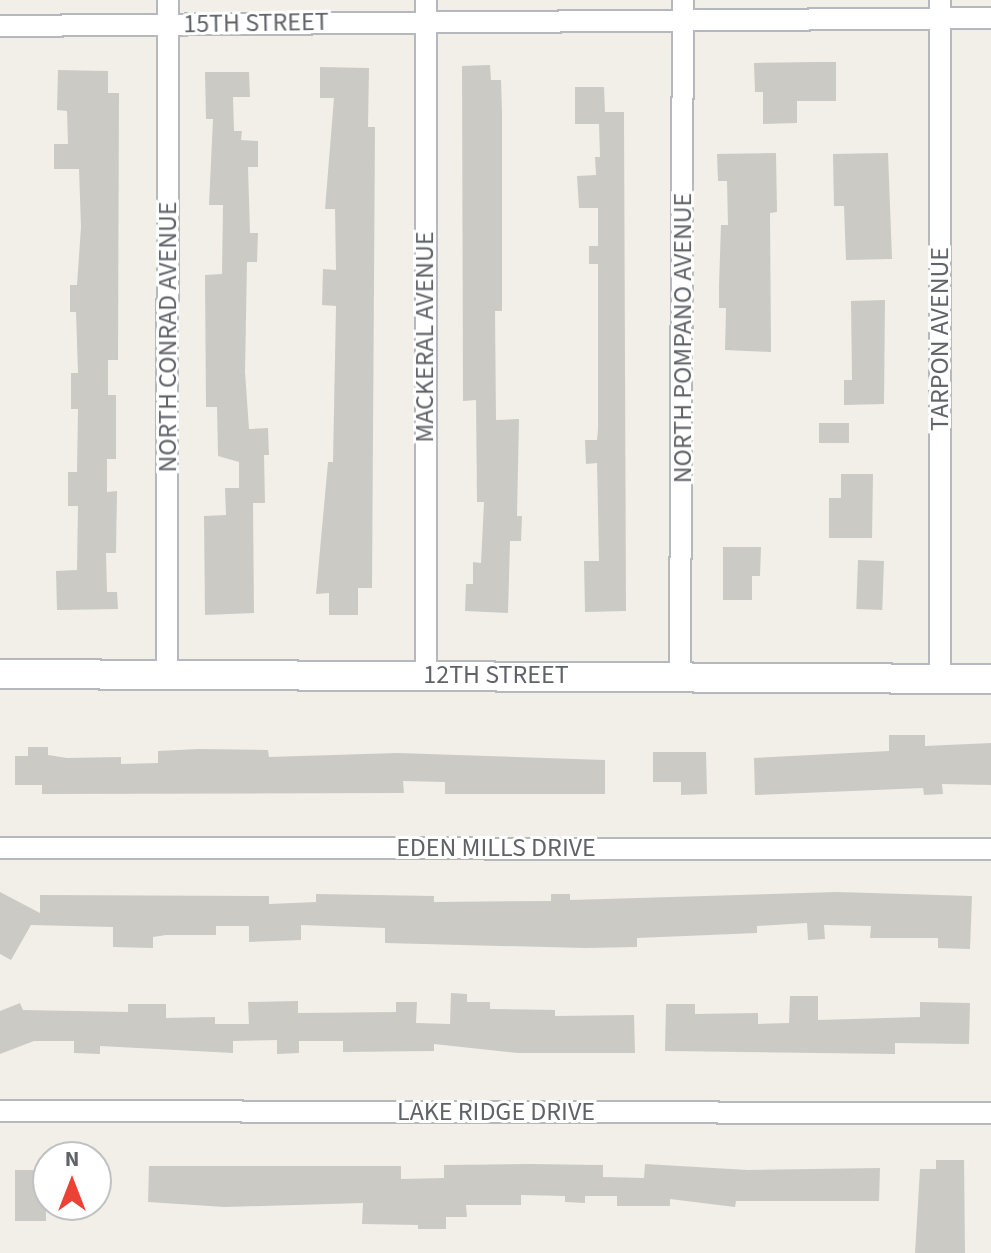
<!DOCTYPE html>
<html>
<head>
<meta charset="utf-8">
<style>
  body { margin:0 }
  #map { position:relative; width:991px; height:1253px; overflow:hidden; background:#f1efe8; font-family:"Source Sans 3",sans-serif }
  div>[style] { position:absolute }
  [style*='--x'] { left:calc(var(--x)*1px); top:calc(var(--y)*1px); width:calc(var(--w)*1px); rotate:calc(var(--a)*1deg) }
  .building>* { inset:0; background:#cccac5; transform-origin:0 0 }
  .roads { filter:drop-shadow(2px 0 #b5b8bc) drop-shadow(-2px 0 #b5b8bc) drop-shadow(0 2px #b5b8bc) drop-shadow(0 -2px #b5b8bc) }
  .street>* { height:20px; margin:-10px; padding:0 10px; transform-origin:10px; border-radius:10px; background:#fff }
  .secondary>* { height:28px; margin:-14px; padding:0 14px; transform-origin:14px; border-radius:14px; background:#fff }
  span { translate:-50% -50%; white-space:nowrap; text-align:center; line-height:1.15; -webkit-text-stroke:6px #fff; paint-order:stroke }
  .street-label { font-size:26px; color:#5f6368 }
  .north { position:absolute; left:32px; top:1141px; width:80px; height:80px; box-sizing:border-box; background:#fff; border:2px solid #bfc1c3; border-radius:50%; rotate:0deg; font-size:22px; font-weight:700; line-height:32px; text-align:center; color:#5f6368 }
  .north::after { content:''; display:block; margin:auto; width:28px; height:36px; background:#ea4335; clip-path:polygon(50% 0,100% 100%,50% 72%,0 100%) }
</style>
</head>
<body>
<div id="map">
  <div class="building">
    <div style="clip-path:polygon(817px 62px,836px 62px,836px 101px,797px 101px,797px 123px,763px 124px,763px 92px,755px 92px,754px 63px)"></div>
    <div style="clip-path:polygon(490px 65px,491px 80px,501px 80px,502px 113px,502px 311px,495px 311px,496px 420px,519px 419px,517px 516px,522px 516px,521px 541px,510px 541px,508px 613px,465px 611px,466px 584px,473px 584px,473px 562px,481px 563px,484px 502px,477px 502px,476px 400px,463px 401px,462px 66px)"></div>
    <div style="clip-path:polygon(320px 67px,369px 68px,368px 127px,375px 127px,372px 588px,358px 588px,358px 615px,329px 615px,329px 593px,316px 594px,328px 462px,333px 462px,336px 306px,322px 305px,323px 269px,336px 270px,335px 209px,325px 209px,334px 98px,320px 98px)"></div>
    <div style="clip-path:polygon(58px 70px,108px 71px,108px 93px,119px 93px,118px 360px,108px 360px,108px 395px,116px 395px,116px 459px,107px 459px,107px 492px,117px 491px,116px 553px,106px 553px,107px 592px,117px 592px,118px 609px,57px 610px,56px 571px,77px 570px,78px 506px,68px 506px,68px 472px,77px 472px,78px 409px,71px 409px,71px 373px,78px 373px,76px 312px,70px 312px,70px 285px,77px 285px,81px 227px,79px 169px,54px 169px,54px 144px,68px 144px,67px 111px,57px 110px)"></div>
    <div style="clip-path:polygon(205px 72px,249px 72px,250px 97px,233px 97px,234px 131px,242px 131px,241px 140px,258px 141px,258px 167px,248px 167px,250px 233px,258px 233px,257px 262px,247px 262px,245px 372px,249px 429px,268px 428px,269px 455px,264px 455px,265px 503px,253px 503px,254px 613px,205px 615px,204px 516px,226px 515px,225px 488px,239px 488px,239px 462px,218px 456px,217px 407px,206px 407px,205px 275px,222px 274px,223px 205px,209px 205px,213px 119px,206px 119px)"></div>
    <div style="clip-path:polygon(575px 87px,604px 87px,605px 112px,624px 112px,626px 611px,585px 612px,584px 561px,599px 561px,597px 463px,586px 464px,585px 440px,597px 440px,598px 429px,598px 264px,589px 264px,589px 246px,598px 246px,598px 208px,579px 208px,577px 176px,596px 175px,595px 157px,600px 157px,599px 124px,575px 124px)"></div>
    <div style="clip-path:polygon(776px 153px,777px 212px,770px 213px,771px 352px,725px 350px,726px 308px,719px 308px,719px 285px,721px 225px,728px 225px,727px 181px,718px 181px,717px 154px)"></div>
    <div style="clip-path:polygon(888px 153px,892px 259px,846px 260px,844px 206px,834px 206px,833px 154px)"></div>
    <div style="clip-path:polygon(885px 300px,884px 404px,844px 405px,844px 380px,852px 380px,851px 301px)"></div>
    <div style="left:819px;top:423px;width:30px;height:20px"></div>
    <div style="clip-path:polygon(841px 474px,873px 474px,872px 538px,829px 538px,829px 498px,841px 498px)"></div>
    <div style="clip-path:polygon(723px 547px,761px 547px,760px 576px,752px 576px,752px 600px,723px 600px)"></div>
    <div style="left:858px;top:560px;width:26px;height:49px;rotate:2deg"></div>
    <div style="clip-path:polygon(889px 735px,925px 735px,925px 746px,991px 743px,991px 785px,942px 784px,943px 794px,924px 795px,923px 788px,755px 795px,754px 758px,889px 751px)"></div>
    <div style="clip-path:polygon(28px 747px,48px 747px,48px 755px,67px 758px,121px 757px,121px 764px,158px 763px,158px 751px,199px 749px,268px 750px,269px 757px,397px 753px,605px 760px,605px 794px,445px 794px,445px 782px,403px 781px,404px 793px,42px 794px,42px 785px,15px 785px,15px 756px,28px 756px)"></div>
    <div style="clip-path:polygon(653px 752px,706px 752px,707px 794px,681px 795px,681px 782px,653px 782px)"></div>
    <div style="clip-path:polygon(0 892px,40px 913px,40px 895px,269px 896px,269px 904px,316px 902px,316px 894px,434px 896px,434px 902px,551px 901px,551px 894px,570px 894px,570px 900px,837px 892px,972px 896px,970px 949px,938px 948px,938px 938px,870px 938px,871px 926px,824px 925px,825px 939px,808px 940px,807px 923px,757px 926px,757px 933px,637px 938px,637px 947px,585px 948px,385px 943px,385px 928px,301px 925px,301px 940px,249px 942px,249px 926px,216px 926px,216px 935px,166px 935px,153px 937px,153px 948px,113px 947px,113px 927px,31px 925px,11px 960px,0 954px)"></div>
    <div style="clip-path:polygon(451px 993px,467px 994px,467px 1002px,490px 1002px,490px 1009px,555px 1010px,555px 1016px,634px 1015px,635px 1053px,518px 1053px,434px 1044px,434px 1051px,343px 1052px,343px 1041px,299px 1041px,299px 1053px,277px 1054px,277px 1040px,233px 1041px,233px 1053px,100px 1046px,100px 1054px,74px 1053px,74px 1041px,34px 1041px,0 1054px,0 1011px,20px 1003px,23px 1010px,128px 1012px,128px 1004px,166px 1004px,166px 1018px,215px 1017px,215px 1024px,249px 1024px,248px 1002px,298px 1001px,298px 1013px,396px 1012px,396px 1002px,417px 1002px,416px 1023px,450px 1024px)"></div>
    <div style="clip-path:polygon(790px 996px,818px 996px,818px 1020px,920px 1017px,920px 1002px,970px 1003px,969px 1044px,895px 1043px,895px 1054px,665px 1051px,666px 1004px,695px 1004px,695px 1014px,758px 1013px,758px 1024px,789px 1023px)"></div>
    <div style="clip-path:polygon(936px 1160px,964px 1160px,965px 1253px,915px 1253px,920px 1169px,936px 1169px)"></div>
    <div style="clip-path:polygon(645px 1164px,748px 1170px,880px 1168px,879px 1201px,736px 1201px,735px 1207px,670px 1199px,670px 1206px,617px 1206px,617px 1196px,585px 1196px,585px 1203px,565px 1202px,565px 1196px,521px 1195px,521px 1205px,466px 1205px,467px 1217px,446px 1217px,446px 1229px,418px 1229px,418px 1225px,362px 1224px,363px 1203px,225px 1207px,148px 1202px,149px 1166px,401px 1166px,401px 1179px,444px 1178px,444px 1165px,529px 1164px,603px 1165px,603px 1177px,644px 1178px)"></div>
    <div style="left:15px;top:1170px;width:31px;height:51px"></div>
  </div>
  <div class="roads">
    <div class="street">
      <div style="--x:426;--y:0;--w:674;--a:90"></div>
      <div style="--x:0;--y:26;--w:991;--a:-0.46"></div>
      <div style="--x:167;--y:675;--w:675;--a:-89.92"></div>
      <div style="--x:680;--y:676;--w:676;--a:-89.75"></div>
      <div style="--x:940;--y:677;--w:677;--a:-90"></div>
      <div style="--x:0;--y:848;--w:991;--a:0.06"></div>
      <div style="--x:0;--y:1111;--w:991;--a:0.12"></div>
    </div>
    <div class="secondary">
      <div style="--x:0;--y:674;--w:991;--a:0.29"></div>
    </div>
  </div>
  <div class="street-label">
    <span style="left:256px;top:23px;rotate:-1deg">15TH STREET</span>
    <span style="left:168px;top:337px;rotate:-90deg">NORTH CONRAD AVENUE</span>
    <span style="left:425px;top:337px;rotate:-90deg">MACKERAL AVENUE</span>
    <span style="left:683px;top:338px;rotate:-90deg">NORTH POMPANO AVENUE</span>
    <span style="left:940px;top:339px;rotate:-90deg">TARPON AVENUE</span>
    <span style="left:496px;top:675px">12TH STREET</span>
    <span style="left:496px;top:848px">EDEN MILLS DRIVE</span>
    <span style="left:496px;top:1112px">LAKE RIDGE DRIVE</span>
  </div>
  <div class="north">N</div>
</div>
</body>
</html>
